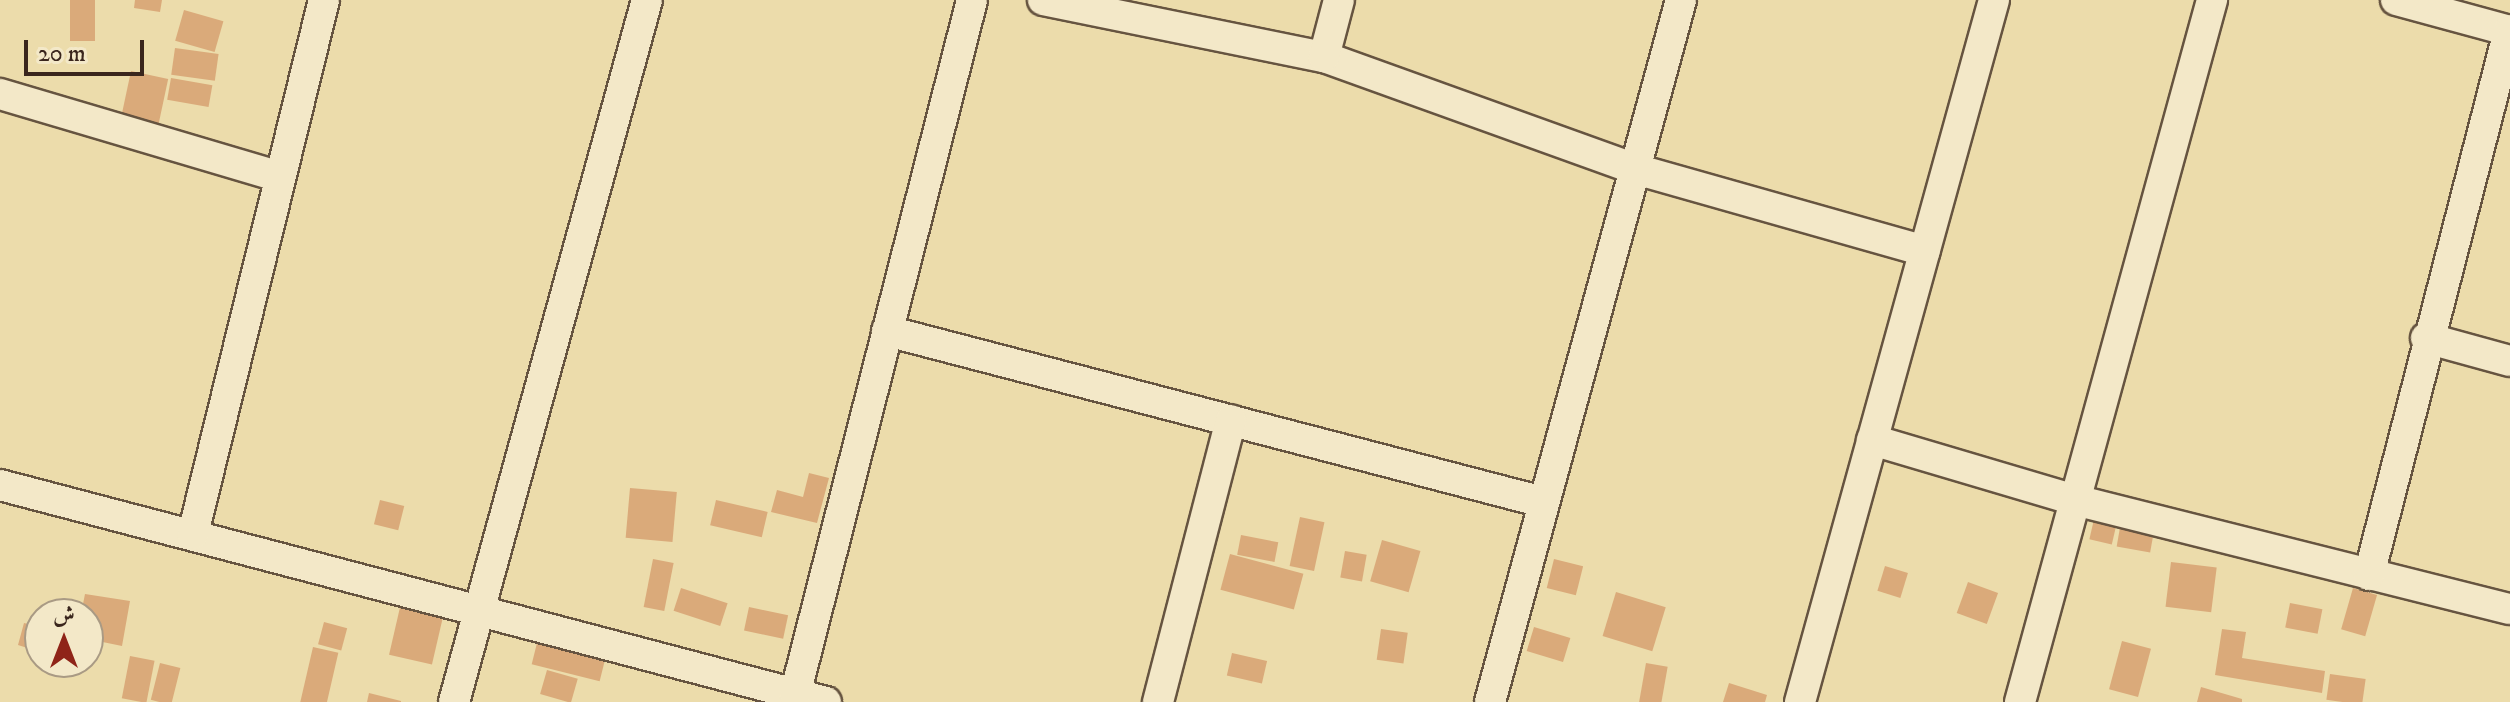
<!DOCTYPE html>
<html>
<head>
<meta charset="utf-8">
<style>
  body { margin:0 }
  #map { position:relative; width:2510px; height:702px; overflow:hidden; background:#ecdcab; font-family:"IM FELL DW Pica",Amiri,serif }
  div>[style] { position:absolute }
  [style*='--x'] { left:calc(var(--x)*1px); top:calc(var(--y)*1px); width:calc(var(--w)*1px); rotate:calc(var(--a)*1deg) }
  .building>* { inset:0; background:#daaa7a; transform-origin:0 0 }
  .roads { filter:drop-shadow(2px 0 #665440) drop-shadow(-2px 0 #665440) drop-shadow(0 2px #665440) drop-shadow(0 -2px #665440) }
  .street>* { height:30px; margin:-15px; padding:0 15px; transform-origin:15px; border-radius:15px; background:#f3e8c8 }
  span { translate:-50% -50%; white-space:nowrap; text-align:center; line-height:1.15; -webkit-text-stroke:7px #f3e8c8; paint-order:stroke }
  .north { position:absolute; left:24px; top:598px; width:80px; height:80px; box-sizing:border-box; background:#f3e8c8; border:2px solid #a99a84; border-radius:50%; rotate:0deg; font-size:22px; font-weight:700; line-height:32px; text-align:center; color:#3a261d }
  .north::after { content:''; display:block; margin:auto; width:28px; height:36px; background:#8f2418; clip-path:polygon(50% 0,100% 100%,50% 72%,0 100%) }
  .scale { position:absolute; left:24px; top:40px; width:120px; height:36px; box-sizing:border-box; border:4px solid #3a261d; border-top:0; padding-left:10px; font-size:24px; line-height:28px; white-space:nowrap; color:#3a261d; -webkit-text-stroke:6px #f3e8c8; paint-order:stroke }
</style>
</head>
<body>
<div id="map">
  <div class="building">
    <div style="left:70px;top:0;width:25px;height:41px"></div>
    <div style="clip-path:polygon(135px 0,162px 0,160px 12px,134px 8px)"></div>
    <div style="left:184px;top:10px;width:41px;height:32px;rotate:16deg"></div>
    <div style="left:175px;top:48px;width:44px;height:27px;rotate:8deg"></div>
    <div style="left:131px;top:71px;width:38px;height:54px;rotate:12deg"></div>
    <div style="left:171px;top:78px;width:42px;height:22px;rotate:10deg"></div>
    <div style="clip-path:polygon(809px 473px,829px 478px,817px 523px,771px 512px,777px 490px,803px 497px)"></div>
    <div style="left:630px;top:488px;width:47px;height:50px;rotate:5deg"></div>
    <div style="left:380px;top:500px;width:25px;height:25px;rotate:14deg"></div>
    <div style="left:716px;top:500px;width:53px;height:26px;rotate:13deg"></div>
    <div style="left:2095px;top:515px;width:23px;height:25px;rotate:13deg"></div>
    <div style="left:1300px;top:517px;width:25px;height:50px;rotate:12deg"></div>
    <div style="left:2121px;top:522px;width:34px;height:25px;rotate:10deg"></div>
    <div style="left:1241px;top:535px;width:38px;height:20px;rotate:11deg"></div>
    <div style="left:1382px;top:540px;width:40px;height:43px;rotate:16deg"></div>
    <div style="left:1345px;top:551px;width:22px;height:27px;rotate:10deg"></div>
    <div style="left:1230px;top:554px;width:76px;height:37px;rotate:15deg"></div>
    <div style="left:653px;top:559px;width:21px;height:49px;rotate:11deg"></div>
    <div style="left:1554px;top:559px;width:30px;height:30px;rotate:14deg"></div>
    <div style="left:2171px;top:562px;width:46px;height:45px;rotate:7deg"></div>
    <div style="left:1885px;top:566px;width:24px;height:26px;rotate:17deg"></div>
    <div style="left:1968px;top:582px;width:32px;height:33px;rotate:20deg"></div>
    <div style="left:681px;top:588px;width:49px;height:24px;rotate:18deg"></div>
    <div style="left:2353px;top:588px;width:25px;height:43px;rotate:16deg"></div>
    <div style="left:1616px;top:592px;width:52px;height:46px;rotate:17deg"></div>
    <div style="clip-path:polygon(85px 594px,130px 601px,122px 646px,88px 639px,88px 614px,81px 614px)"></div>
    <div style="left:401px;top:603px;width:44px;height:53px;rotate:13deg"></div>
    <div style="left:2290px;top:603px;width:33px;height:25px;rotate:11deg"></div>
    <div style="left:749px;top:607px;width:40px;height:24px;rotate:12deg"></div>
    <div style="left:324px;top:622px;width:24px;height:23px;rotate:15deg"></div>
    <div style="clip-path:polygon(24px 623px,40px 627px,40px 652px,18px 645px)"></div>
    <div style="left:1534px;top:627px;width:38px;height:25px;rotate:17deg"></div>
    <div style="left:1381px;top:629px;width:27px;height:31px;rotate:8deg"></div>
    <div style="clip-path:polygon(2222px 629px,2246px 632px,2242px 658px,2325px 671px,2322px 693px,2215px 675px)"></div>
    <div style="left:538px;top:639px;width:70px;height:26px;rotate:14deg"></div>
    <div style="left:2122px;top:641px;width:30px;height:50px;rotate:15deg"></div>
    <div style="left:313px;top:647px;width:26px;height:57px;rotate:13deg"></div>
    <div style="left:1232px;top:653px;width:36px;height:23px;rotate:13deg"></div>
    <div style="left:130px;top:656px;width:25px;height:43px;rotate:11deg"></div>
    <div style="left:160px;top:663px;width:21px;height:38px;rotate:14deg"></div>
    <div style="left:1646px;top:663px;width:22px;height:40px;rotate:10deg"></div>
    <div style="left:547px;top:670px;width:32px;height:25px;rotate:16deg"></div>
    <div style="left:2330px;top:674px;width:36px;height:26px;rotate:8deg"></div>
    <div style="clip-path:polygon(1729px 683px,1767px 695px,1765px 702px,1723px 702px)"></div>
    <div style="clip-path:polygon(2201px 687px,2242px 699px,2242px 702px,2197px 702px)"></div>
    <div style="clip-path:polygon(369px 693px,401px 701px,401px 702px,367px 702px)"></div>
  </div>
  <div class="roads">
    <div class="street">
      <div style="--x:1043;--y:0;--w:287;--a:11.5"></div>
      <div style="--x:1324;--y:57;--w:331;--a:19.8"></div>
      <div style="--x:1635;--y:169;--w:301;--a:15.8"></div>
      <div style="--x:2396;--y:0;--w:118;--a:15.2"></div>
      <div style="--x:1324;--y:57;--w:59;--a:-75.3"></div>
      <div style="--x:0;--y:94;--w:292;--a:16.5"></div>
      <div style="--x:887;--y:331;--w:678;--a:14.61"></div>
      <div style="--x:2426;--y:338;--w:87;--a:15.3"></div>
      <div style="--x:1872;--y:440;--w:212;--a:16.5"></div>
      <div style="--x:2075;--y:500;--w:448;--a:14.1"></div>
      <div style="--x:0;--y:485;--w:854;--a:14.72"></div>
      <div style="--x:193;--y:534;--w:550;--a:-76.22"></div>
      <div style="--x:2369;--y:575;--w:562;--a:-75.57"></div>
      <div style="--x:795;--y:695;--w:717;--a:-75.71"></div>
      <div style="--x:454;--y:702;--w:728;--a:-74.63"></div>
      <div style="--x:1158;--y:702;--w:291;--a:-75.5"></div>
      <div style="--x:1490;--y:702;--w:728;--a:-74.78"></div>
      <div style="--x:1800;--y:702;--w:728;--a:-74.55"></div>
      <div style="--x:2020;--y:702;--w:728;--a:-74.7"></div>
    </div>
  </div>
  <div class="north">ش</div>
  <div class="scale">20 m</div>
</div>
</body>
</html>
